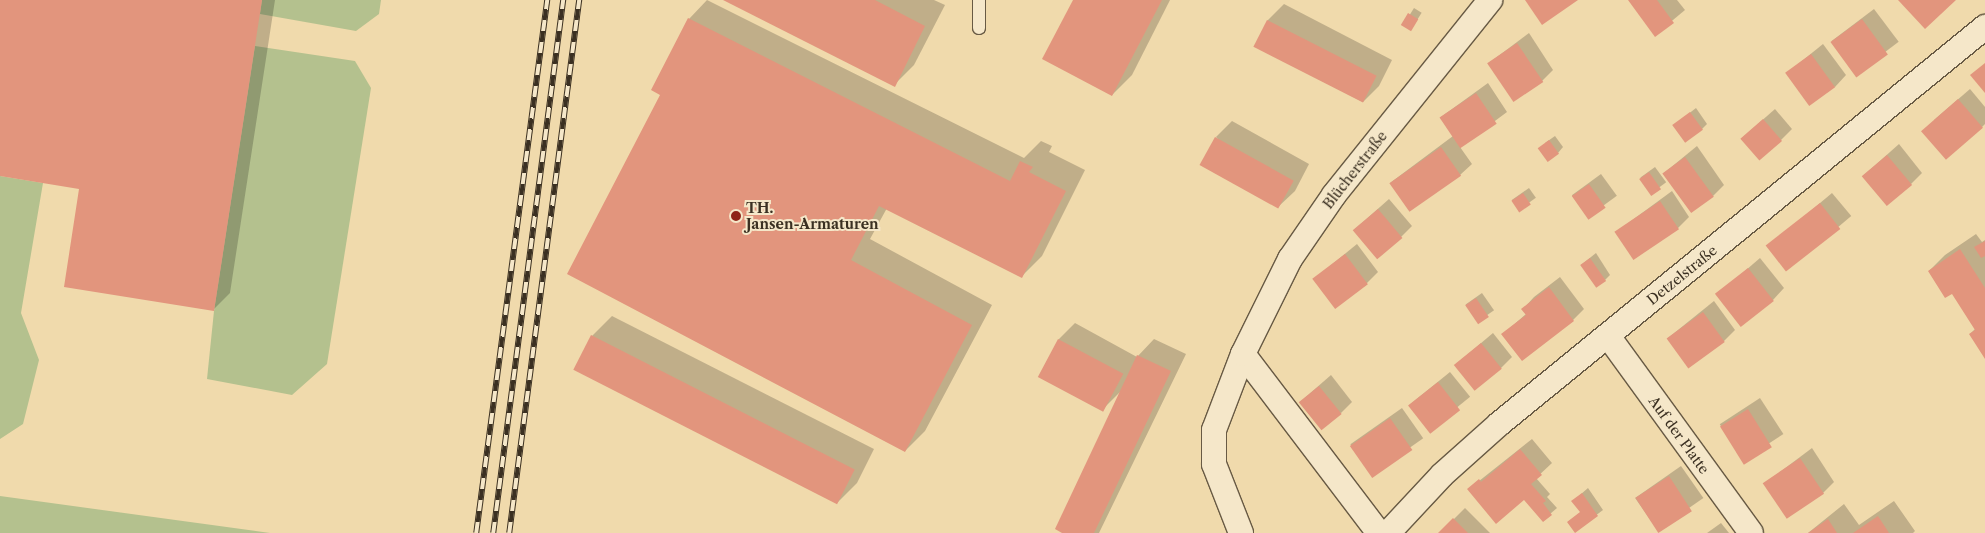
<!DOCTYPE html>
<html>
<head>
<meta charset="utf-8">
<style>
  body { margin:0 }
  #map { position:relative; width:1985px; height:533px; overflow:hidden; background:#f0daac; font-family:"Libre Caslon Text",serif }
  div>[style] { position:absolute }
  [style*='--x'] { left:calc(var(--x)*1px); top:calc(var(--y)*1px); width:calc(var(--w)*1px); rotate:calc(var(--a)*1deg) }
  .green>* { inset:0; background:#b4c18e }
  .shadow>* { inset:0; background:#0003; transform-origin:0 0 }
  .building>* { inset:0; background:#e2957d; transform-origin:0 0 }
  .roads { filter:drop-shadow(1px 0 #685a44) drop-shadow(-1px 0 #685a44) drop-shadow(0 1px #685a44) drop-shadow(0 -1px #685a44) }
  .lane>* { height:12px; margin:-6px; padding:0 6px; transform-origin:6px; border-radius:6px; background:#f5e7c9 }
  .street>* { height:24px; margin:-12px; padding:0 12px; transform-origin:12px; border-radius:12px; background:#f5e7c9 }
  .rail>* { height:5.5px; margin-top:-2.75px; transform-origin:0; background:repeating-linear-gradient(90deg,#f5e7c9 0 11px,#3b3022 0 22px); box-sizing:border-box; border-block:1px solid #3b3022 }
  .dots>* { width:14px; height:14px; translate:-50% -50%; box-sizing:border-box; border:2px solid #f5e7c9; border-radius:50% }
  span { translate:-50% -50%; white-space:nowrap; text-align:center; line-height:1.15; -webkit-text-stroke:4px #f5e7c9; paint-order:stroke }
  .street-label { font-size:14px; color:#3b3022 }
  .poi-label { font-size:14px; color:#3b3022; font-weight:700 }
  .left { translate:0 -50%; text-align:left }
</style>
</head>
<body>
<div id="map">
  <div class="green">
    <div style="clip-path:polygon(262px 0,381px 0,379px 14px,356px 31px,260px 14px)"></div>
    <div style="clip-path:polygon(255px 46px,355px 61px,371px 88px,327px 364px,292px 395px,207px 379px,214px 311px)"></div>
    <div style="clip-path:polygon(0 176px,43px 183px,21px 313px,39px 360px,23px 424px,0 439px)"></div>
    <div style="clip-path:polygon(0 496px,270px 533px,0 533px)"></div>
  </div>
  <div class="shadow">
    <div style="clip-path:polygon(0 0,275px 0,230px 293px,213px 310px,81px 188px,0 175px)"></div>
    <div style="clip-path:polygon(707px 0,1024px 158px,1041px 141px,1052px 146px,1049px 152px,1085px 170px,1042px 256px,1022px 276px,887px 208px,870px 239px,992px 305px,925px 431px,905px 451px,662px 94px,689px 19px)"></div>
    <div style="clip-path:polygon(726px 0,934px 0,945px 5px,914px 65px,894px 85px)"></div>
    <div style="clip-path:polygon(1074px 0,1170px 0,1132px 75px,1112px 95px)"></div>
    <div style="clip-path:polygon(1629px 0,1677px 0,1685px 10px,1655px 35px)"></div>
    <div style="clip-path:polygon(1284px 4px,1392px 60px,1379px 86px,1363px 102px,1255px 46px,1268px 20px)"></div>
    <div style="left:1414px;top:8px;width:9px;height:19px;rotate:32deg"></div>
    <div style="left:1874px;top:9px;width:41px;height:53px;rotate:53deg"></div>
    <div style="clip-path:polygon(1529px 33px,1553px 70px,1542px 81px,1489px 63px)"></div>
    <div style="clip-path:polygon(1823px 44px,1846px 75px,1835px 87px,1787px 73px)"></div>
    <div style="clip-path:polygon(1488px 83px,1507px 112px,1460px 147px,1472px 164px,1460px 175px,1390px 183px,1453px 136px,1441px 117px)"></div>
    <div style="clip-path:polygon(1970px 89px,1985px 107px,1985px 124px,1982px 127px,1934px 120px)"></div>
    <div style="clip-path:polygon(1696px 108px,1707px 124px,1702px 129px,1674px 125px)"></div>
    <div style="clip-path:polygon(1775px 109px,1792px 129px,1781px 140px,1742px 138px)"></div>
    <div style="clip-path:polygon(1232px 121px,1309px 164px,1295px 191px,1278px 207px,1216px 137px)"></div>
    <div style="clip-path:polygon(1555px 136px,1563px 147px,1558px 153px,1545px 143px)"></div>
    <div style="clip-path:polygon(1899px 144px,1922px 173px,1911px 184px,1863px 176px)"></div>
    <div style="clip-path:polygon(1697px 146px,1724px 185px,1713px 196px,1664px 173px)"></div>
    <div style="left:1655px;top:167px;width:19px;height:18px;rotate:54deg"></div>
    <div style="left:1601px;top:174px;width:27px;height:36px;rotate:54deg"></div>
    <div style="left:1529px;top:188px;width:12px;height:21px;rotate:55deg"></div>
    <div style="clip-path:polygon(1672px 191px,1689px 217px,1678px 228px,1616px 232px)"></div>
    <div style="left:1832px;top:193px;width:30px;height:84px;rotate:50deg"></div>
    <div style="clip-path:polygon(1389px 199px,1412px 226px,1401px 237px,1354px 230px)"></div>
    <div style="clip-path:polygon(1976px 234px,1982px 242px,1985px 240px,1985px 356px,1970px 334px,1976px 328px,1952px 292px,1929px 271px,1945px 255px)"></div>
    <div style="clip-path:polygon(1357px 244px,1378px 272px,1367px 283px,1314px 279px)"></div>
    <div style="clip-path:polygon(1596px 253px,1610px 275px,1605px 280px,1581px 265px)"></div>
    <div style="clip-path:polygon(1760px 258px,1784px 288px,1773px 300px,1717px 295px)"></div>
    <div style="clip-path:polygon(1560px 277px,1584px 309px,1573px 320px,1503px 334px,1526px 314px,1523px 309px,1534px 297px)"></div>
    <div style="left:1482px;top:293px;width:21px;height:20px;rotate:55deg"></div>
    <div style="clip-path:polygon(1714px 301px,1735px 330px,1724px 341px,1668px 338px)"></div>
    <div style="clip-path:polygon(612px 316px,874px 449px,857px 483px,837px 503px,592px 336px)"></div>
    <div style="clip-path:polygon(1075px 323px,1137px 357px,1154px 339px,1186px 354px,1099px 533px,1065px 533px,1120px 392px,1102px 410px,1039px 376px,1059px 339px)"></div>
    <div style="clip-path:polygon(1493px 333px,1512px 357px,1501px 368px,1455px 365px)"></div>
    <div style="left:1450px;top:372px;width:32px;height:52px;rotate:51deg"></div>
    <div style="clip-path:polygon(1331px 375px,1352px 402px,1341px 413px,1300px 402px)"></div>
    <div style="left:1760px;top:398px;width:43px;height:48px;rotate:57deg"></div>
    <div style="left:1402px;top:408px;width:37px;height:63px;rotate:55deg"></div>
    <div style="clip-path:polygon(1532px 439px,1552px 463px,1536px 478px,1550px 494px,1547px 497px,1557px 508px,1543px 520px,1524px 498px,1469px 489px)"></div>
    <div style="clip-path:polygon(1812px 448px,1834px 482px,1823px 493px,1764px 484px)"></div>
    <div style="left:1681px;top:466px;width:39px;height:56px;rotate:55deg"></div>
    <div style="clip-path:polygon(1588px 488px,1603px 510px,1575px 531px,1568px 522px,1581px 512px,1573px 501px)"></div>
    <div style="clip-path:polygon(1894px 501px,1915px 531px,1913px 533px,1808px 533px,1844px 504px,1859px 525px)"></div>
    <div style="clip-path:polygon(1465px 508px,1490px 533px,1440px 533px)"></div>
    <div style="clip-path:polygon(1721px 523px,1729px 533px,1707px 533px)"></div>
  </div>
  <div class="building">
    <div style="clip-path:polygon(0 0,262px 0,214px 311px,64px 287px,79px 189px,0 176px)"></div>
    <div style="clip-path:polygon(723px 0,875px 0,925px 26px,895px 87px)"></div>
    <div style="clip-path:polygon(1073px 0,1162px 0,1112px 96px,1042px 59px)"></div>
    <div style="clip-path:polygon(1525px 0,1578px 0,1542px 25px)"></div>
    <div style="clip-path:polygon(1628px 0,1657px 0,1674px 23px,1655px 37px)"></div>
    <div style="clip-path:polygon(1898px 0,1956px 0,1925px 29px)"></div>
    <div style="left:1408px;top:13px;width:12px;height:14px;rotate:31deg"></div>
    <div style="clip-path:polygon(688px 18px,1010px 181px,1020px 161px,1033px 167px,1029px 172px,1066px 191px,1022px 278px,879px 206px,851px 260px,972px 325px,905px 452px,567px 274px,660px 95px,651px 90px)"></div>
    <div style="left:1862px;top:19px;width:44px;height:39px;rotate:54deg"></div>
    <div style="left:1267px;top:20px;width:123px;height:30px;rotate:27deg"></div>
    <div style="left:1517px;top:43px;width:47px;height:36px;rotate:56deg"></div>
    <div style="left:1811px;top:54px;width:41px;height:32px;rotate:54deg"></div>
    <div style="clip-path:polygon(1985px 63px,1985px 93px,1970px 75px)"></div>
    <div style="left:1476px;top:93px;width:37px;height:44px;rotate:56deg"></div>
    <div style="left:1958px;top:99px;width:38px;height:49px;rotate:49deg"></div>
    <div style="left:1690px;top:112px;width:22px;height:22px;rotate:54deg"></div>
    <div style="left:1763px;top:119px;width:29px;height:30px;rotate:49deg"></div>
    <div style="left:1215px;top:137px;width:90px;height:32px;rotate:29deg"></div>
    <div style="left:1549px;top:140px;width:17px;height:14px;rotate:54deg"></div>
    <div style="left:1441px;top:147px;width:35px;height:63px;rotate:55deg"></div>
    <div style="left:1887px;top:155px;width:39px;height:33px;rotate:50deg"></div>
    <div style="left:1685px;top:157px;width:49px;height:28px;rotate:54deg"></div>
    <div style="left:1649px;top:172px;width:21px;height:12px;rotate:55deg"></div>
    <div style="left:1589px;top:184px;width:29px;height:21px;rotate:55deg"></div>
    <div style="left:1523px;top:193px;width:14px;height:14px;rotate:56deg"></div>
    <div style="left:1660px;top:201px;width:34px;height:55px;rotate:56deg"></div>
    <div style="left:1820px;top:203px;width:33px;height:69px;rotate:52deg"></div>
    <div style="left:1378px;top:209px;width:38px;height:33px;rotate:50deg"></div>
    <div style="clip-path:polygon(1985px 241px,1985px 256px,1981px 258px,1974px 247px)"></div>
    <div style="clip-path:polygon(1960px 249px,1985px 288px,1985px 359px,1969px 334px,1975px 330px,1952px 294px,1945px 298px,1928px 271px)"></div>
    <div style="left:1345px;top:254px;width:38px;height:41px;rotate:53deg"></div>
    <div style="left:1590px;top:258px;width:28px;height:12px;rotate:55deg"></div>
    <div style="left:1748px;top:268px;width:42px;height:42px;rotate:52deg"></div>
    <div style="clip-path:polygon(1549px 287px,1574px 321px,1522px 361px,1501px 334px,1526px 315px,1521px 309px)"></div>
    <div style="left:1476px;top:298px;width:23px;height:13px;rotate:56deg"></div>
    <div style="left:1703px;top:312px;width:37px;height:45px;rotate:54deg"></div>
    <div style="left:591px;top:335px;width:296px;height:39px;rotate:27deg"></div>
    <div style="left:1058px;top:339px;width:74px;height:43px;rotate:28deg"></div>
    <div style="left:1481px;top:343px;width:33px;height:35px;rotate:51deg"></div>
    <div style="clip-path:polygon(1137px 355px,1171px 371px,1094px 533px,1062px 533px,1055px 529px)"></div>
    <div style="left:1438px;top:382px;width:36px;height:38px;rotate:52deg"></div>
    <div style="left:1319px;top:386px;width:36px;height:26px;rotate:51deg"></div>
    <div style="left:1748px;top:409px;width:45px;height:33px;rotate:58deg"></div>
    <div style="left:1390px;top:418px;width:39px;height:49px;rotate:55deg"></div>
    <div style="clip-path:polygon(1520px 449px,1542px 475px,1531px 484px,1546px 501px,1543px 503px,1552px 515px,1543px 522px,1524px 500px,1496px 524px,1467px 489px,1479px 479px,1481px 482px)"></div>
    <div style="left:1800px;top:458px;width:43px;height:45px;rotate:56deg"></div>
    <div style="left:1669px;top:476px;width:42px;height:40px;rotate:57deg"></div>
    <div style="clip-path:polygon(1582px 493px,1598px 516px,1575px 533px,1567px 522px,1580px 512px,1571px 501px)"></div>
    <div style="clip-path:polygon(1878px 516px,1889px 533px,1853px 533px)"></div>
    <div style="clip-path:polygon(1453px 518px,1468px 533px,1438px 533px)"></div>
    <div style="clip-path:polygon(1828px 519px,1837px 533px,1808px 533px)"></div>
  </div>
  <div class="roads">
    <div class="lane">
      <div style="--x:979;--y:28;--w:28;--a:-90"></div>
    </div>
    <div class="street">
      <div style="--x:1608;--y:336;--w:243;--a:54"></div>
      <div style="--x:1243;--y:354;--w:225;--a:52.8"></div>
      <div style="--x:1241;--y:533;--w:74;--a:-111.4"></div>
      <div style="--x:1214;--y:464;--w:34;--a:-90"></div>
      <div style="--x:1214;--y:430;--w:81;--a:-69.1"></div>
      <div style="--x:1243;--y:354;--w:106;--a:-63.7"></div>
      <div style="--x:1290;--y:259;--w:78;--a:-55.5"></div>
      <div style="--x:1334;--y:195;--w:250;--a:-51.3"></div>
      <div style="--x:1388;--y:533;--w:79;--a:-47"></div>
      <div style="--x:1442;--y:475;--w:76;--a:-41.8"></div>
      <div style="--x:1499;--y:424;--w:628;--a:-39.24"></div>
    </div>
  </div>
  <div class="rail">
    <div style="--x:476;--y:533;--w:538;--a:-82.41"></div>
    <div style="--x:493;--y:533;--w:538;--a:-82.52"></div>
    <div style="--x:509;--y:533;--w:538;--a:-82.52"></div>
  </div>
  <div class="dots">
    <div style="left:736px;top:216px;background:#8f2418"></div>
  </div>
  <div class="street-label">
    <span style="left:1355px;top:170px;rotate:-52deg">Blücherstraße</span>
    <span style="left:1682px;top:275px;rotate:-39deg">Detzelstraße</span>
    <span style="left:1679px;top:435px;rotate:54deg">Auf der Platte</span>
  </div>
  <div class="poi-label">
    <span class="left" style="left:746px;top:216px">TH.<br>Jansen-Armaturen</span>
  </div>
</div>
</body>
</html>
